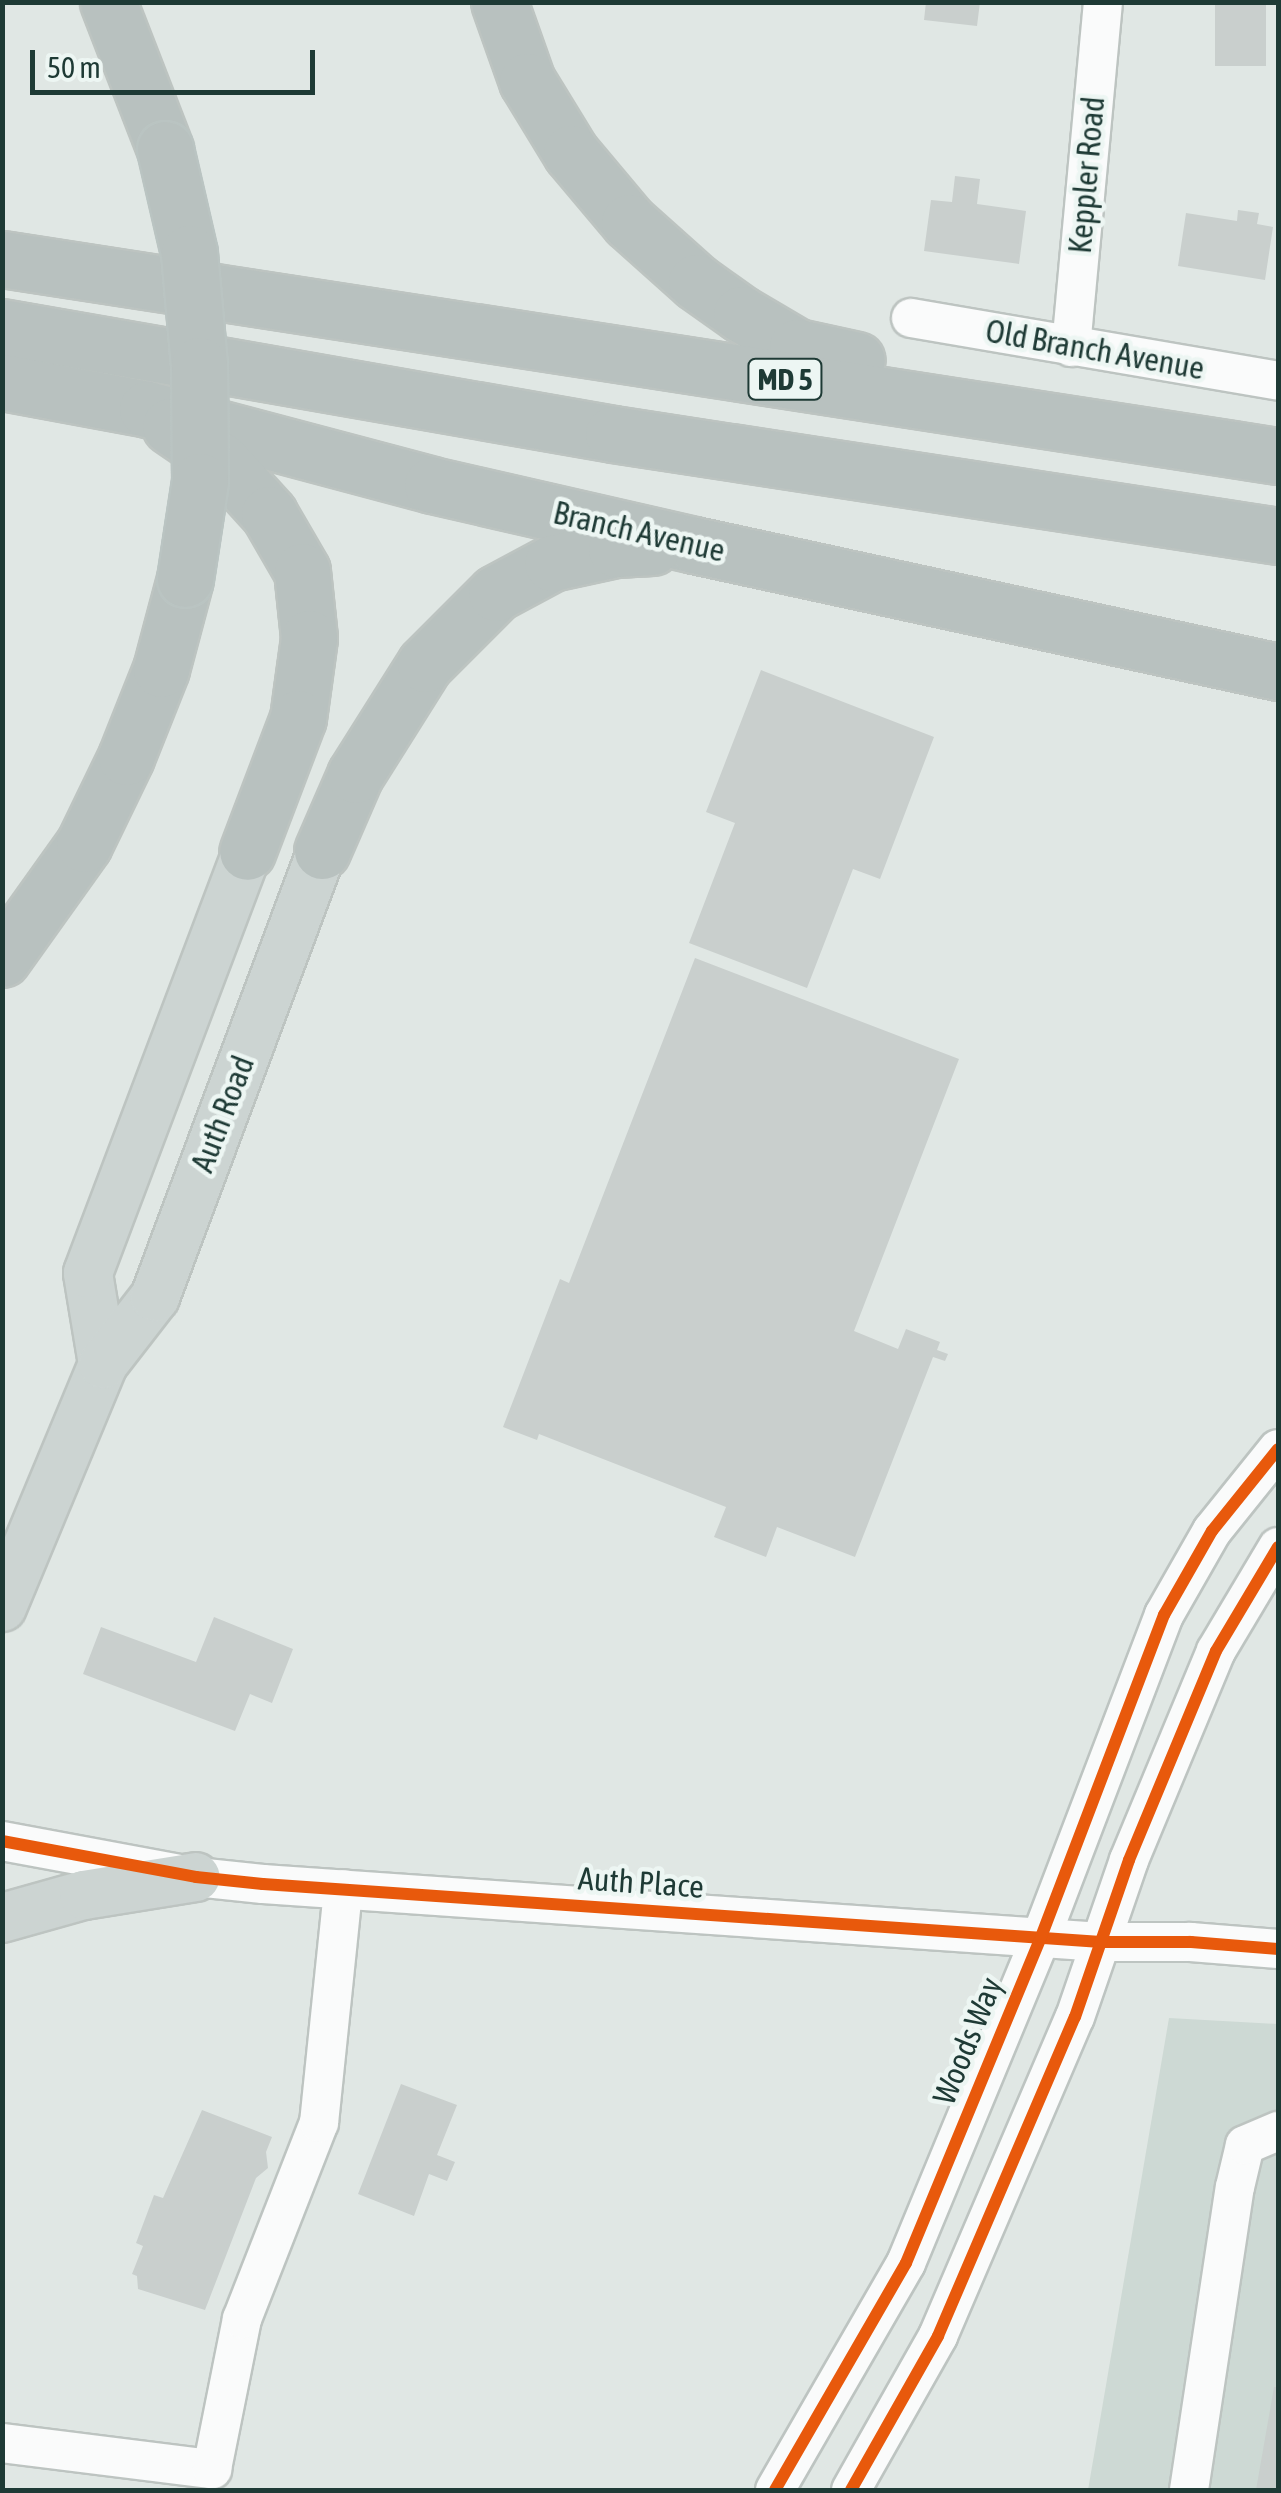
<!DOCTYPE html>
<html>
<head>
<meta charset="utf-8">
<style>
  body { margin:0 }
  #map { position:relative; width:1281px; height:2493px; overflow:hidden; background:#e0e7e4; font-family:"Asap Condensed",sans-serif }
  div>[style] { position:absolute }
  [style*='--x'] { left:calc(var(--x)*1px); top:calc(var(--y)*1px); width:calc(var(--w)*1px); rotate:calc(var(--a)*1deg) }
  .built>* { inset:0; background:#cdd9d4 }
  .building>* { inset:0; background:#c9cfcd; transform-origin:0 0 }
  .roads { filter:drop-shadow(2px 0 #bdc4c1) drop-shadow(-2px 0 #bdc4c1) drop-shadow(0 2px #bdc4c1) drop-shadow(0 -2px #bdc4c1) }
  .minor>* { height:38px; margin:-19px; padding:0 19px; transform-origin:19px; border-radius:19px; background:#fafbfb }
  .major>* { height:48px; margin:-24px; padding:0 24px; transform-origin:24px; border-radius:24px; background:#ccd4d2 }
  .highway>* { height:55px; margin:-27.5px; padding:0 27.5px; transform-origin:27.5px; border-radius:27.5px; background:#b8c1bf }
  .bridges { filter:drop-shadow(2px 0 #bac4c2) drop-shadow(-2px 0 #bac4c2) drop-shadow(0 2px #bac4c2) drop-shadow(0 -2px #bac4c2) }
  .highway-bridge>* { height:55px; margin:-27.5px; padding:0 27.5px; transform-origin:27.5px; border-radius:27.5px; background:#b8c1bf }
  .cycleway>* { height:12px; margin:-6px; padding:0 6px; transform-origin:6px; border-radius:6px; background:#e8590c }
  span { translate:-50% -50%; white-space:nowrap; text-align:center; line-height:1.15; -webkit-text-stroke:9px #edf6f3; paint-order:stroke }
  .shield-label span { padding:2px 8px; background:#edf6f3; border:2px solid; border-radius:8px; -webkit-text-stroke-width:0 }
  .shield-label { font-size:30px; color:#1e3a35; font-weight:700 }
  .street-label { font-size:32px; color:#1e3a35 }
  .frame { position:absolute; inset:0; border:5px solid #1e3a35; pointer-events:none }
  .scale { position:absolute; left:30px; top:50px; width:285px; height:45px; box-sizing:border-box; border:5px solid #1e3a35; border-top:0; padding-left:12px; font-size:30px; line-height:35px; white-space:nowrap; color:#1e3a35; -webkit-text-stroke:8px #edf6f3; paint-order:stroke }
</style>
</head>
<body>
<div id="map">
  <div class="built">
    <div style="clip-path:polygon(1169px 2018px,1278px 2024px,1278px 2490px,1088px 2490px)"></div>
  </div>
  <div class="building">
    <div style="clip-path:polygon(926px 2px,980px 2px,977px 26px,924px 20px)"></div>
    <div style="left:1215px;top:2px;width:51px;height:64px"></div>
    <div style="clip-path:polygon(955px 176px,980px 179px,977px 204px,1026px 211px,1019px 264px,924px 251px,931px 200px,952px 202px)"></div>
    <div style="clip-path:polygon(1238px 210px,1259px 213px,1257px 224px,1273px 227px,1265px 280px,1178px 266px,1186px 213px,1237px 221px)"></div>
    <div style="clip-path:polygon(761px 670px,934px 737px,880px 879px,853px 869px,807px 988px,689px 943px,735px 823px,706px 812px)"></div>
    <div style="clip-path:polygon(695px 958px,959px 1059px,854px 1331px,898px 1349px,906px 1329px,940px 1342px,937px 1350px,948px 1354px,945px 1361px,933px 1357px,855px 1557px,777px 1527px,766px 1557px,714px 1537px,726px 1507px,539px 1434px,537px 1440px,503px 1427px,560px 1279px,569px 1283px)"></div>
    <div style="clip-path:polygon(214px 1617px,293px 1649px,272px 1703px,250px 1694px,235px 1731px,83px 1674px,101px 1627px,196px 1662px)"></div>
    <div style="clip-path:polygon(401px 2084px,457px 2105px,437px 2155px,455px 2162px,447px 2181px,429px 2174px,414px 2216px,358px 2194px)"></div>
    <div style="clip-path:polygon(202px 2110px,272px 2137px,266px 2152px,268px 2168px,256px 2178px,205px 2310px,138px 2289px,137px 2276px,132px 2274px,143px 2246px,136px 2243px,154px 2195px,163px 2198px)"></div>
    <div style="clip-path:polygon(1274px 2387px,1278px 2387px,1278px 2490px,1256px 2490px)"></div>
  </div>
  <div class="roads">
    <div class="minor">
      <div style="--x:911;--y:318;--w:372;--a:9.7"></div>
      <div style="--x:1071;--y:347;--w:346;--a:-84.7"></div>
      <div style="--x:2;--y:1841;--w:197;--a:10.5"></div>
      <div style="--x:196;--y:1877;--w:67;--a:6"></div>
      <div style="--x:263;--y:1884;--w:840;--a:3.96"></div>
      <div style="--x:1101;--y:1942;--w:90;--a:0"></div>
      <div style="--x:1191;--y:1942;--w:87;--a:4.6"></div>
      <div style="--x:2;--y:2443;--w:212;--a:7.1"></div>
      <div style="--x:212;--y:2469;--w:153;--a:-78.7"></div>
      <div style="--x:242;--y:2319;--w:211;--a:-68.6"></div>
      <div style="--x:319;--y:2123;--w:235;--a:-84.1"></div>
      <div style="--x:775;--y:2490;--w:262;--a:-60"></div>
      <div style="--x:906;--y:2263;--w:353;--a:-67.5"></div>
      <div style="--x:1041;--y:1937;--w:345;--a:-69.1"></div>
      <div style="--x:1164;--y:1615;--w:97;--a:-60.3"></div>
      <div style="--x:1212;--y:1531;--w:105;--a:-51.2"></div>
      <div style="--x:851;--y:2490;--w:177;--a:-60.5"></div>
      <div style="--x:938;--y:2336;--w:347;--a:-66.8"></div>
      <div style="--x:1075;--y:2017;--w:166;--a:-71"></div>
      <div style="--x:1129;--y:1860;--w:226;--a:-67.4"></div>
      <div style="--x:1216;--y:1651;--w:121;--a:-59.2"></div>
      <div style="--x:1189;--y:2490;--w:306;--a:-81.4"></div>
      <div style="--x:1235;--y:2187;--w:43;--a:-76.6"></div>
      <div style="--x:1245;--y:2145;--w:36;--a:-23"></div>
    </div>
    <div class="major">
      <div style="--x:103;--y:1364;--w:92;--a:-99.4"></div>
      <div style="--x:88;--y:1273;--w:450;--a:-69.3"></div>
      <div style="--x:2;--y:1607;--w:263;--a:-67.4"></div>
      <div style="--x:103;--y:1364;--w:85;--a:-52.2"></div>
      <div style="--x:155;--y:1297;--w:476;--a:-69.5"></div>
      <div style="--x:2;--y:1918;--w:85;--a:-15.7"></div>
      <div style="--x:84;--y:1895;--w:113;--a:-9.1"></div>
    </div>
    <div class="highway">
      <div style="--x:108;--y:2;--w:158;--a:68.8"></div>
      <div style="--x:499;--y:2;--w:84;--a:70.5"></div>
      <div style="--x:527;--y:81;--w:84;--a:58.6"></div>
      <div style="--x:571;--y:153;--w:90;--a:50"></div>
      <div style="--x:629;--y:222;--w:90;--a:41.8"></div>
      <div style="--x:696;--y:282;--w:55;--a:35.4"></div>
      <div style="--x:741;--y:314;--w:65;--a:30.5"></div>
      <div style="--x:797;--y:347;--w:61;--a:12.2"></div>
      <div style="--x:2;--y:259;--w:1291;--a:8.78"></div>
      <div style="--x:2;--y:327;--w:620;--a:9.93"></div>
      <div style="--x:613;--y:434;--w:673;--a:8.72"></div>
      <div style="--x:2;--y:382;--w:147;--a:10.5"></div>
      <div style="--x:147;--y:409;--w:295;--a:14.9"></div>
      <div style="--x:432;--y:485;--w:269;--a:12.9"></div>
      <div style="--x:694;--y:545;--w:598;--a:12.27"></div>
      <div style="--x:170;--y:426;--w:62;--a:34.5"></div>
      <div style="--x:221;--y:461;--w:72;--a:47.8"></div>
      <div style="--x:269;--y:514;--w:66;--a:59.9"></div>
      <div style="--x:302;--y:571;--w:67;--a:84"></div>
      <div style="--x:309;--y:638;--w:81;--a:97.8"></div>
      <div style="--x:298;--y:718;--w:143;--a:110.8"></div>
      <div style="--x:322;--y:851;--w:83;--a:-66.5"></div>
      <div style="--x:355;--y:775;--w:131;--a:-57.8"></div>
      <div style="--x:425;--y:664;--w:100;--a:-45"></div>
      <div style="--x:496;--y:593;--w:64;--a:-28.2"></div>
      <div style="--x:552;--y:563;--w:66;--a:-12.3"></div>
      <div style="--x:616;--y:549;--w:36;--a:-3"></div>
      <div style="--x:2;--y:959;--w:141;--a:-54.5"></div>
      <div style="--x:84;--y:844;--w:97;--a:-64.2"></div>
      <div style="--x:126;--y:757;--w:95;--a:-68.3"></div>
      <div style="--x:161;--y:669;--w:93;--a:-75.1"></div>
    </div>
  </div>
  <div class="bridges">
    <div class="highway-bridge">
      <div style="--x:165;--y:149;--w:107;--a:77"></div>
      <div style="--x:189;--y:253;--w:112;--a:84.9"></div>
      <div style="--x:199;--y:365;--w:116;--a:89.5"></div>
      <div style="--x:200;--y:481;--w:99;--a:98.7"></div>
    </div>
  </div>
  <div class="cycleway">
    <div style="--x:2;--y:1841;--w:197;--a:10.5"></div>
    <div style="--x:196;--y:1877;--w:67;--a:6"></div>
    <div style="--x:263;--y:1884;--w:840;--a:3.96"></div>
    <div style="--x:1101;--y:1942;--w:90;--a:0"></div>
    <div style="--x:1191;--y:1942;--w:87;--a:4.6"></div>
    <div style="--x:775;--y:2490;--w:262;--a:-60"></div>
    <div style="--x:906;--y:2263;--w:353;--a:-67.5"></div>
    <div style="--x:1041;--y:1937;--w:345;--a:-69.1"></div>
    <div style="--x:1164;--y:1615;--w:97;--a:-60.3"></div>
    <div style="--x:1212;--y:1531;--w:105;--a:-51.2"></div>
    <div style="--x:851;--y:2490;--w:177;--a:-60.5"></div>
    <div style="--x:938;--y:2336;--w:347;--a:-66.8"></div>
    <div style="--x:1075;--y:2017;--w:166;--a:-71"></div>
    <div style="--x:1129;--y:1860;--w:226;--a:-67.4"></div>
    <div style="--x:1216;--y:1651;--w:121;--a:-59.2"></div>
  </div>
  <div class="shield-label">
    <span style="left:785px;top:379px">MD 5</span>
  </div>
  <div class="street-label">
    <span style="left:1087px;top:175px;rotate:-85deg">Keppler Road</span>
    <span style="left:1095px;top:350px;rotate:10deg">Old Branch Avenue</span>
    <span style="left:639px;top:532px;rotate:13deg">Branch Avenue</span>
    <span style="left:223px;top:1114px;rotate:-69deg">Auth Road</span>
    <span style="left:641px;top:1883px;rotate:4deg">Auth Place</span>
    <span style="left:968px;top:2041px;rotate:-68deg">Woods Way</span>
  </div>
  <div class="frame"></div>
  <div class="scale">50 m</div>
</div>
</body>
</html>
